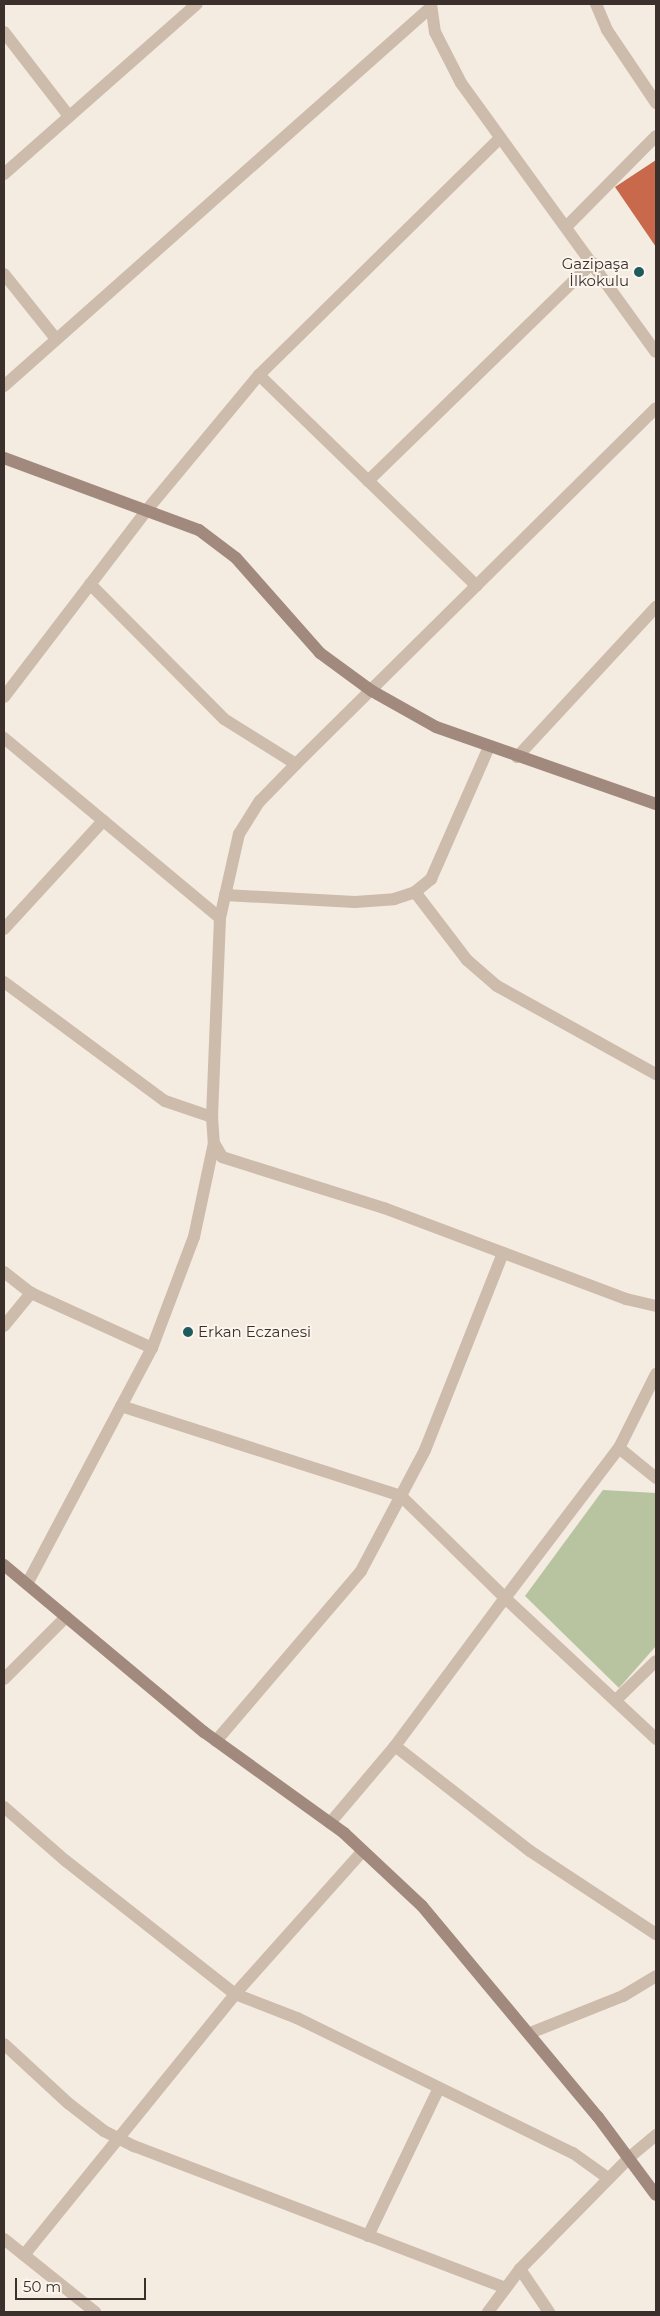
<!DOCTYPE html>
<html>
<head>
<meta charset="utf-8">
<style>
  body { margin:0 }
  #map { position:relative; width:660px; height:2316px; overflow:hidden; background:#f4ebe1; font-family:Montserrat,sans-serif }
  div>[style] { position:absolute }
  [style*='--x'] { left:calc(var(--x)*1px); top:calc(var(--y)*1px); width:calc(var(--w)*1px); rotate:calc(var(--a)*1deg) }
  .green>* { inset:0; background:#b8c4a0 }
  .building>* { inset:0; background:#c8694b }
  .street>* { height:12px; margin:-6px; padding:0 6px; transform-origin:6px; border-radius:6px; background:#cdbbac }
  .secondary>* { height:12px; margin:-6px; padding:0 6px; transform-origin:6px; border-radius:6px; background:#a18a7d }
  .dots>* { width:14px; height:14px; translate:-50% -50%; box-sizing:border-box; border:2px solid #fbf5ee; border-radius:50% }
  span { translate:-50% -50%; white-space:nowrap; text-align:center; line-height:1.15; -webkit-text-stroke:4px #fbf5ee; paint-order:stroke }
  .poi-label { font-size:15px; color:#3b302b }
  .right { translate:-100% -50%; text-align:right }
  .left { translate:0 -50%; text-align:left }
  .frame { position:absolute; inset:0; border:5px solid #3b302b; pointer-events:none }
  .scale { position:absolute; left:15px; top:2278px; width:131px; height:22px; box-sizing:border-box; border:2px solid #3b302b; border-top:0; padding-left:6px; font-size:15px; line-height:18px; white-space:nowrap; color:#3b302b; -webkit-text-stroke:4px #fbf5ee; paint-order:stroke }
</style>
</head>
<body>
<div id="map">
  <div class="green">
    <div style="clip-path:polygon(603px 1490px,656px 1493px,656px 1646px,619px 1688px,525px 1596px)"></div>
  </div>
  <div class="building">
    <div style="clip-path:polygon(656px 160px,656px 247px,615px 187px)"></div>
  </div>
  <div class="street">
    <div style="--x:431;--y:4;--w:28;--a:82"></div>
    <div style="--x:435;--y:32;--w:57;--a:63"></div>
    <div style="--x:461;--y:83;--w:332;--a:54.1"></div>
    <div style="--x:596;--y:4;--w:28;--a:67"></div>
    <div style="--x:607;--y:30;--w:88;--a:56.1"></div>
    <div style="--x:4;--y:32;--w:106;--a:52.3"></div>
    <div style="--x:4;--y:174;--w:257;--a:-41.4"></div>
    <div style="--x:566;--y:227;--w:128;--a:-45.3"></div>
    <div style="--x:4;--y:274;--w:83;--a:51.3"></div>
    <div style="--x:259;--y:375;--w:303;--a:44.1"></div>
    <div style="--x:4;--y:386;--w:571;--a:-41.59"></div>
    <div style="--x:368;--y:481;--w:313;--a:-44.2"></div>
    <div style="--x:90;--y:584;--w:190;--a:45.2"></div>
    <div style="--x:224;--y:719;--w:85;--a:32"></div>
    <div style="--x:4;--y:697;--w:234;--a:-52.6"></div>
    <div style="--x:146;--y:511;--w:177;--a:-50.3"></div>
    <div style="--x:259;--y:375;--w:338;--a:-44.5"></div>
    <div style="--x:4;--y:738;--w:281;--a:39.8"></div>
    <div style="--x:517;--y:757;--w:205;--a:-47.2"></div>
    <div style="--x:415;--y:892;--w:86;--a:52.6"></div>
    <div style="--x:467;--y:960;--w:40;--a:41"></div>
    <div style="--x:497;--y:986;--w:182;--a:29"></div>
    <div style="--x:225;--y:895;--w:130;--a:3.1"></div>
    <div style="--x:355;--y:902;--w:39;--a:-4"></div>
    <div style="--x:394;--y:899;--w:22;--a:-18"></div>
    <div style="--x:415;--y:892;--w:21;--a:-39"></div>
    <div style="--x:431;--y:879;--w:144;--a:-66.3"></div>
    <div style="--x:4;--y:929;--w:147;--a:-47.5"></div>
    <div style="--x:4;--y:982;--w:200;--a:36.5"></div>
    <div style="--x:165;--y:1101;--w:50;--a:18.8"></div>
    <div style="--x:212;--y:1117;--w:199;--a:-87.7"></div>
    <div style="--x:220;--y:918;--w:86;--a:-77.3"></div>
    <div style="--x:239;--y:834;--w:39;--a:-58"></div>
    <div style="--x:260;--y:801;--w:52;--a:-45.8"></div>
    <div style="--x:296;--y:764;--w:506;--a:-44.68"></div>
    <div style="--x:212;--y:1117;--w:26;--a:86"></div>
    <div style="--x:214;--y:1143;--w:16;--a:60"></div>
    <div style="--x:222;--y:1157;--w:170;--a:17.5"></div>
    <div style="--x:384;--y:1208;--w:259;--a:20.6"></div>
    <div style="--x:626;--y:1299;--w:31;--a:13"></div>
    <div style="--x:4;--y:1272;--w:34;--a:38"></div>
    <div style="--x:31;--y:1293;--w:133;--a:24.4"></div>
    <div style="--x:4;--y:1326;--w:43;--a:-50.7"></div>
    <div style="--x:121;--y:1406;--w:294;--a:17.8"></div>
    <div style="--x:401;--y:1496;--w:146;--a:44.4"></div>
    <div style="--x:505;--y:1598;--w:188;--a:-52.8"></div>
    <div style="--x:619;--y:1448;--w:83;--a:-63.4"></div>
    <div style="--x:619;--y:1448;--w:48;--a:39"></div>
    <div style="--x:27;--y:1584;--w:267;--a:-62.1"></div>
    <div style="--x:152;--y:1348;--w:119;--a:-69.3"></div>
    <div style="--x:194;--y:1237;--w:96;--a:-78"></div>
    <div style="--x:4;--y:1679;--w:88;--a:-45"></div>
    <div style="--x:617;--y:1699;--w:54;--a:-44.3"></div>
    <div style="--x:216;--y:1741;--w:223;--a:-49.5"></div>
    <div style="--x:361;--y:1571;--w:137;--a:-62.1"></div>
    <div style="--x:425;--y:1450;--w:212;--a:-68.4"></div>
    <div style="--x:395;--y:1746;--w:171;--a:37.9"></div>
    <div style="--x:530;--y:1851;--w:151;--a:33.4"></div>
    <div style="--x:4;--y:1807;--w:82;--a:41.1"></div>
    <div style="--x:66;--y:1861;--w:215;--a:38.2"></div>
    <div style="--x:235;--y:1994;--w:66;--a:21.2"></div>
    <div style="--x:297;--y:2018;--w:307;--a:26.1"></div>
    <div style="--x:573;--y:2153;--w:44;--a:35.8"></div>
    <div style="--x:330;--y:1823;--w:101;--a:-49.8"></div>
    <div style="--x:395;--y:1746;--w:184;--a:-53.4"></div>
    <div style="--x:505;--y:1598;--w:207;--a:43"></div>
    <div style="--x:530;--y:2033;--w:100;--a:-21.7"></div>
    <div style="--x:623;--y:1996;--w:39;--a:-31"></div>
    <div style="--x:4;--y:2044;--w:87;--a:42.7"></div>
    <div style="--x:68;--y:2103;--w:46;--a:37.9"></div>
    <div style="--x:104;--y:2131;--w:34;--a:27"></div>
    <div style="--x:134;--y:2146;--w:398;--a:20.9"></div>
    <div style="--x:368;--y:2236;--w:164;--a:-64.4"></div>
    <div style="--x:4;--y:2239;--w:117;--a:38.7"></div>
    <div style="--x:24;--y:2255;--w:336;--a:-51"></div>
    <div style="--x:235;--y:1994;--w:192;--a:-48.2"></div>
    <div style="--x:520;--y:2269;--w:52;--a:56"></div>
    <div style="--x:488;--y:2312;--w:54;--a:-53.3"></div>
    <div style="--x:520;--y:2269;--w:158;--a:-45.5"></div>
    <div style="--x:631;--y:2156;--w:33;--a:-40"></div>
  </div>
  <div class="secondary">
    <div style="--x:4;--y:458;--w:208;--a:20.3"></div>
    <div style="--x:199;--y:530;--w:46;--a:37.1"></div>
    <div style="--x:236;--y:558;--w:127;--a:48.5"></div>
    <div style="--x:320;--y:653;--w:64;--a:36.2"></div>
    <div style="--x:372;--y:691;--w:73;--a:29.4"></div>
    <div style="--x:436;--y:727;--w:233;--a:19.3"></div>
    <div style="--x:4;--y:1565;--w:261;--a:39.9"></div>
    <div style="--x:204;--y:1732;--w:173;--a:35.8"></div>
    <div style="--x:344;--y:1833;--w:107;--a:43.1"></div>
    <div style="--x:422;--y:1906;--w:275;--a:50.2"></div>
    <div style="--x:598;--y:2117;--w:97;--a:53.4"></div>
  </div>
  <div class="dots">
    <div style="left:639px;top:272px;background:#1f5a5e"></div>
    <div style="left:188px;top:1332px;background:#1f5a5e"></div>
  </div>
  <div class="poi-label">
    <span class="right" style="left:629px;top:272px">Gazipaşa<br>İlkokulu</span>
    <span class="left" style="left:198px;top:1332px">Erkan Eczanesi</span>
  </div>
  <div class="frame"></div>
  <div class="scale">50 m</div>
</div>
</body>
</html>
